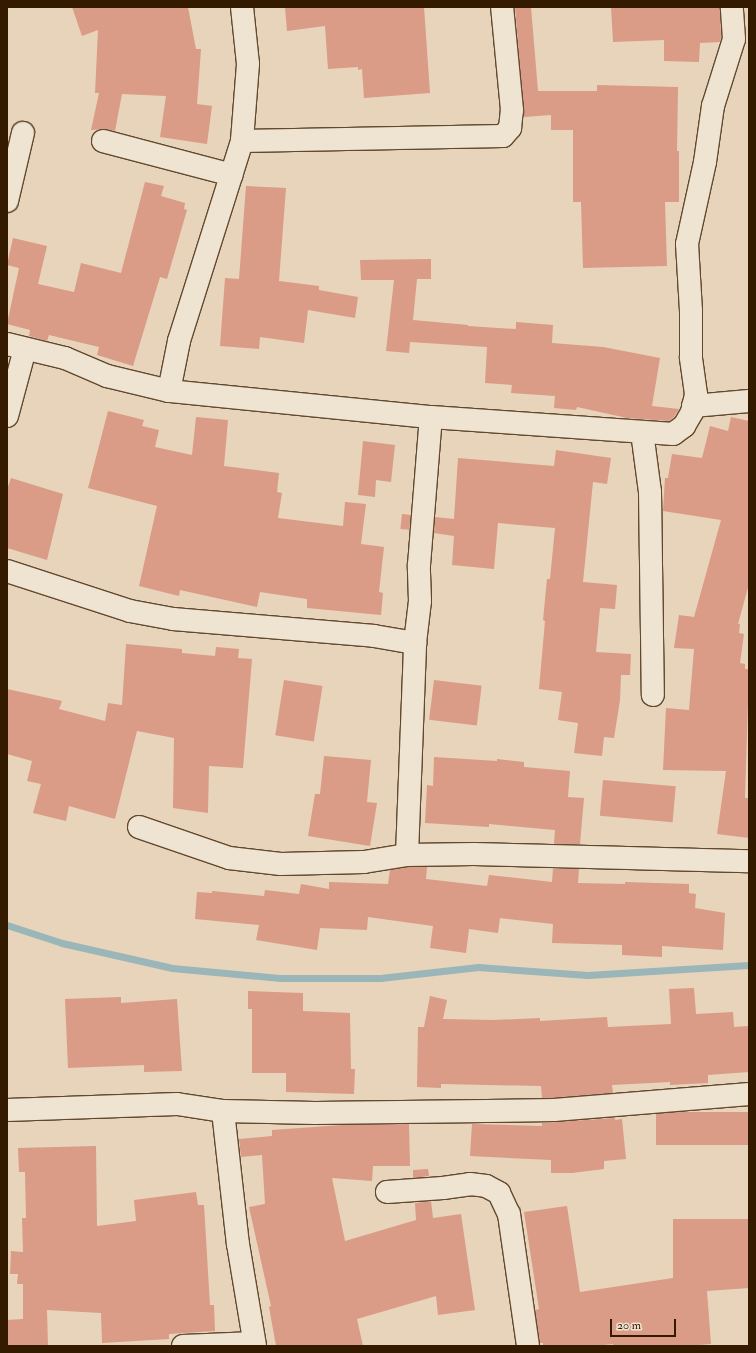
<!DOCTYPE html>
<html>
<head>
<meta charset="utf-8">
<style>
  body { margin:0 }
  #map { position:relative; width:756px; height:1353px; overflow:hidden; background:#e7d4ba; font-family:"IM FELL Double Pica",serif }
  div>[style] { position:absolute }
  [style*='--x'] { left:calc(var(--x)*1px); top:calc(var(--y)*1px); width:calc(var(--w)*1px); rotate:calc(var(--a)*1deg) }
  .stream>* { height:7px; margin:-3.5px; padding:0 3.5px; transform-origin:3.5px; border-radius:3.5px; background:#9ab6b9 }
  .building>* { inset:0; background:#da9b87; transform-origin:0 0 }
  .roads { filter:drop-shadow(1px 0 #61492e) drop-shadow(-1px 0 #61492e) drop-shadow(0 1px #61492e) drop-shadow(0 -1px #61492e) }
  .minor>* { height:22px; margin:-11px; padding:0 11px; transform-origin:11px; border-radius:11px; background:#efe3d2 }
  span { translate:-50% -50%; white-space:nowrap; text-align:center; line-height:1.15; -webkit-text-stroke:4px #efe3d2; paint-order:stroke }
  .frame { position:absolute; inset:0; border:8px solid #341b00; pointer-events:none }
  .scale { position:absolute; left:610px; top:1319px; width:66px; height:18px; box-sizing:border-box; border:2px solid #341b00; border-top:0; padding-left:5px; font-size:12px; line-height:14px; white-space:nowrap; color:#341b00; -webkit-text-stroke:3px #efe3d2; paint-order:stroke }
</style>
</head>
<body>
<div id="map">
  <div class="stream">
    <div style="--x:7;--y:925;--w:58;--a:18.1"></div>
    <div style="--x:62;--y:943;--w:113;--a:12.8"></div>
    <div style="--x:172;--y:968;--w:107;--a:5.3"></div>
    <div style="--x:279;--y:978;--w:101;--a:0"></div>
    <div style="--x:380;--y:978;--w:99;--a:-6.4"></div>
    <div style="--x:478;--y:967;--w:110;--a:4.2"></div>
    <div style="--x:588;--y:975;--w:161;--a:-3.6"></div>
  </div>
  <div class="building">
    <div style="clip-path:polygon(72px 7px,188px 7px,196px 49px,201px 49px,197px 104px,212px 106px,207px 144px,160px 137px,166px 96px,122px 94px,115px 131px,106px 129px,91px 130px,99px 93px,95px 93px,98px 30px,82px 36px)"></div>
    <div style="clip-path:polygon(285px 7px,424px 7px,430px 93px,364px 98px,362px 69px,358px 70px,358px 67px,328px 69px,325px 26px,287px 31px)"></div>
    <div style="clip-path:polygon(515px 7px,531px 7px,538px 91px,597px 91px,597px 85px,678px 87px,677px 151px,679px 151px,679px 202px,665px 202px,667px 266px,583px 268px,581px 202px,573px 202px,573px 130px,551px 130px,551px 115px,524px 117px)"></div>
    <div style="clip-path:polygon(611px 7px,720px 7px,721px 37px,720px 42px,700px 43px,699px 62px,664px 61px,664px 40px,613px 42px)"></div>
    <div style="clip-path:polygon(145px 182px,164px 186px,161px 196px,185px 203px,184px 209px,187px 210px,167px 279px,160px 277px,133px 366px,97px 355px,99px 347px,49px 335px,47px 341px,29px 336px,30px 330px,7px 324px,19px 268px,7px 265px,13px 238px,47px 246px,38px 284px,74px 292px,81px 263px,121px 273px)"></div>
    <div style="clip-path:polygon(246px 186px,286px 188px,279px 281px,319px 286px,319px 290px,358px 297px,355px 318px,308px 310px,304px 343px,260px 337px,259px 349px,220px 346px,225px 278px,239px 279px)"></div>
    <div style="clip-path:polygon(431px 259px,431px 279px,417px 279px,413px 320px,468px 325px,468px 326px,516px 329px,516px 322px,553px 325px,552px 343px,603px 347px,660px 358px,652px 406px,679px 409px,674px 417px,669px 421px,627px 418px,577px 407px,576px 410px,554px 408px,555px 396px,511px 393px,512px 385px,485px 383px,487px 347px,410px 342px,409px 353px,386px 351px,394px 280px,361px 280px,360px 260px)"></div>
    <div style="clip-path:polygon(108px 411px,144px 420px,142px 426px,159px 430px,155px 447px,192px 455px,196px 417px,228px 420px,224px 466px,279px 473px,277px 492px,282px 493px,278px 518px,343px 526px,345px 502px,366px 504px,361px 544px,384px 547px,379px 592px,383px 593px,381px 615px,307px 608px,307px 599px,260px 592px,257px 607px,180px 590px,179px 596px,139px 586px,157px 506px,88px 488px)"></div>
    <div style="clip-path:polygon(731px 417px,749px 421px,749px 584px,738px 624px,740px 624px,739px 633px,744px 634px,740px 663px,745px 664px,745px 669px,749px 669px,745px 798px,749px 798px,749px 838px,717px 834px,726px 771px,663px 770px,666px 708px,689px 710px,694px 649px,674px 648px,679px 615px,694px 617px,721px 520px,663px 511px,665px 478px,668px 478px,672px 454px,702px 458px,710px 426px,728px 431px)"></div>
    <div style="clip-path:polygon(363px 441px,395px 445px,391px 482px,376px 480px,375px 497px,358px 495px)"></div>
    <div style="clip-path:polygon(556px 450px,611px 458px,607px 484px,593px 482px,583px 582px,617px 585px,615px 609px,600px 608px,596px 652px,631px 654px,630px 675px,621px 675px,620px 700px,614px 738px,604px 737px,602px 756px,574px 753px,578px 723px,558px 720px,562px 692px,539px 689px,545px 621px,543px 620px,547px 579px,550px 579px,555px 528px,498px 523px,494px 569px,452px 565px,454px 536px,434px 533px,435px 517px,454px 519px,458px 458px,554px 466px)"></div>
    <div style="clip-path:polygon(11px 478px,63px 494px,47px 560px,7px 548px,7px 490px)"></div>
    <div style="left:402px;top:514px;width:9px;height:15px;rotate:6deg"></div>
    <div style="clip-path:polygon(126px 644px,182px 649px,182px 653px,215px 656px,216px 647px,239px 649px,238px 658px,252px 659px,243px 768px,209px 766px,208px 813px,173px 808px,174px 738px,137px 731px,115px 819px,69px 806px,66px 821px,33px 813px,41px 784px,27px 781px,32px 761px,7px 754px,7px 689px,62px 701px,59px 709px,105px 721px,108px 703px,122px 705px)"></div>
    <div style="left:284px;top:680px;width:39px;height:56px;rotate:9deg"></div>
    <div style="left:434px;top:680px;width:48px;height:40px;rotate:7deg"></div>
    <div style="clip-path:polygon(324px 756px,371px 760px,367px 802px,377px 803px,370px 846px,308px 836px,315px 794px,320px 794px)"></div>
    <div style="clip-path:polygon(434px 757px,497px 761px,497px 759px,524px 762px,524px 767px,570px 771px,568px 797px,584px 798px,580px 844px,554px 844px,555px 830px,489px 824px,489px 827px,425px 823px,427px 785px,433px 786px)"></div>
    <div style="left:603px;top:780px;width:73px;height:36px;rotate:5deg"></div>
    <div style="clip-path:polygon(408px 867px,427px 867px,426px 879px,487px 886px,489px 875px,552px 882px,553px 869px,579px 869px,578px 883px,625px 884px,625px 882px,689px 884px,689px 893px,696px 894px,695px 908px,725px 913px,723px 950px,662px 946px,662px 957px,622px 955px,622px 945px,552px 943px,553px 924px,500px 918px,498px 933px,469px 929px,466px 953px,430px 948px,433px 926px,368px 917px,367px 930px,320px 928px,317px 950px,256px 940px,259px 925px,195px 919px,197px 892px,212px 893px,212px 891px,264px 896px,265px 890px,299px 894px,301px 884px,329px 889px,329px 882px,388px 884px,390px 870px)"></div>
    <div style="clip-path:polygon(694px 988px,696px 1014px,733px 1012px,734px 1027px,749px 1026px,749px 1072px,708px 1075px,708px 1083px,670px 1085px,670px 1082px,612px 1085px,613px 1093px,553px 1098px,542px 1098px,541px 1086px,441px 1084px,441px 1088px,417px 1087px,418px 1027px,424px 1027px,430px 996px,447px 1000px,443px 1019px,494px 1020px,540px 1018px,540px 1021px,607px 1017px,608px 1027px,671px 1024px,669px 989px)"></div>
    <div style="clip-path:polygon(248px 991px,303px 993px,303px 1011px,350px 1013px,351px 1069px,355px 1069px,354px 1094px,286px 1092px,286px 1073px,252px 1073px,252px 1009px,248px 1009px)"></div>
    <div style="clip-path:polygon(121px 997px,121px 1003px,177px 999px,182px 1071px,144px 1072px,144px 1065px,68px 1068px,65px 999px)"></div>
    <div style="left:749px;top:1112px;width:33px;height:93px;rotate:90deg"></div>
    <div style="clip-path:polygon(615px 1118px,615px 1120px,622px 1119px,626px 1159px,604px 1161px,604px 1169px,572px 1173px,551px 1173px,551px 1160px,470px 1156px,472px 1124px,542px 1126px,542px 1123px)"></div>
    <div style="clip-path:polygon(409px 1124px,410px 1166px,373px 1166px,372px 1181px,332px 1178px,345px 1241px,416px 1220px,415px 1203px,431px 1201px,433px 1218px,461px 1214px,475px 1310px,438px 1315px,436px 1296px,357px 1319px,363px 1346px,276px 1346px,269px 1307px,271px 1306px,249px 1207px,265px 1204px,262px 1155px,241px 1157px,239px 1139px,272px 1136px,272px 1130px,342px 1125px)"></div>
    <div style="clip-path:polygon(96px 1146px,97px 1226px,136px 1221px,134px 1200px,196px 1192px,198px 1205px,204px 1205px,210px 1305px,214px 1305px,215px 1331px,169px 1334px,169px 1339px,102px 1343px,101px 1313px,47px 1310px,48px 1346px,8px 1346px,7px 1320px,23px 1319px,23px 1284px,17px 1284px,18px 1274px,10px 1274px,11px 1251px,23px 1252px,22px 1218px,26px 1218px,25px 1172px,19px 1172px,18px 1148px)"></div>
    <div style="clip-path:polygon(428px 1169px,429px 1176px,413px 1178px,413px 1170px)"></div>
    <div style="clip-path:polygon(567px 1206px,580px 1292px,673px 1278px,673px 1219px,749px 1219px,749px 1288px,707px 1291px,711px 1344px,687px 1346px,613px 1346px,613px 1344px,594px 1346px,543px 1346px,543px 1343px,540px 1343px,535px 1310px,539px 1309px,524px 1212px)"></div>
  </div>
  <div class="roads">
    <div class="minor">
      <div style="--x:242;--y:7;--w:57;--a:84"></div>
      <div style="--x:248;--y:64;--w:77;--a:94.5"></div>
      <div style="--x:242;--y:141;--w:210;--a:107.5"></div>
      <div style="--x:179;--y:341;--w:51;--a:101.3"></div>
      <div style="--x:169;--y:391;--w:263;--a:5.7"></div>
      <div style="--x:431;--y:417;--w:243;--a:4"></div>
      <div style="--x:673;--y:434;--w:14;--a:-36"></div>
      <div style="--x:684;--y:426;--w:16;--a:-60"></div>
      <div style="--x:692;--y:412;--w:18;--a:-77"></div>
      <div style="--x:696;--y:394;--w:37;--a:-98"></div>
      <div style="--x:691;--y:357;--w:46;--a:-90"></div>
      <div style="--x:691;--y:311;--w:67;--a:-93.4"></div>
      <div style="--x:687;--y:244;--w:84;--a:-77.6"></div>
      <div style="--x:705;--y:162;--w:57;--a:-81.9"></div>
      <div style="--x:713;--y:106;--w:70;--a:-72.6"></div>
      <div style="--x:734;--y:39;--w:32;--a:-94"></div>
      <div style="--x:103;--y:141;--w:133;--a:14.8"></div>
      <div style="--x:242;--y:141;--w:261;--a:-1.1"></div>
      <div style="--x:503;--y:136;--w:11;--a:-49"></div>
      <div style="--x:510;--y:128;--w:18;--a:-84"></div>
      <div style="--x:512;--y:110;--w:103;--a:-95.5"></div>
      <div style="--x:7;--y:201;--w:70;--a:-76.8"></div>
      <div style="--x:7;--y:344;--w:60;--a:13.6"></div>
      <div style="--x:65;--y:358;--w:46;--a:23.2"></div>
      <div style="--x:107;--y:376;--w:64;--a:13.6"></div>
      <div style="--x:693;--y:406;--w:56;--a:-5.1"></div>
      <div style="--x:7;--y:416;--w:69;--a:-75"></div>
      <div style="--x:642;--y:432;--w:61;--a:82.4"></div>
      <div style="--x:650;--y:492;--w:203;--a:89.2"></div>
      <div style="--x:7;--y:571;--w:129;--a:18"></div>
      <div style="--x:130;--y:611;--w:44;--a:10.5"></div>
      <div style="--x:173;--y:619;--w:202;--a:4.8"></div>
      <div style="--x:374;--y:636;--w:42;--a:9.7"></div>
      <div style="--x:139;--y:827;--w:95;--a:19"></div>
      <div style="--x:229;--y:858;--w:52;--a:6.6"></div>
      <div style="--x:281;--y:864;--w:83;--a:-1.4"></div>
      <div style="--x:364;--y:862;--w:44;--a:-9.2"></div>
      <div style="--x:407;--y:855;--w:67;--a:-0.9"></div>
      <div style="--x:474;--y:854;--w:275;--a:1.5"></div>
      <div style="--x:407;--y:855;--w:212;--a:-87.8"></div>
      <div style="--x:415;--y:643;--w:42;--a:-83.2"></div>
      <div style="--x:420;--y:601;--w:36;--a:-92"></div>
      <div style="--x:419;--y:565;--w:148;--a:-85.4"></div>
      <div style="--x:7;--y:1110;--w:170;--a:-2"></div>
      <div style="--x:177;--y:1104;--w:47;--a:8.7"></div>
      <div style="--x:223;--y:1111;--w:92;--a:1.2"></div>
      <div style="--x:315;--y:1113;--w:239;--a:-0.7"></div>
      <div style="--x:554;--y:1110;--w:196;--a:-4.7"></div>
      <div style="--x:223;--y:1111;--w:134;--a:83.6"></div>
      <div style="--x:238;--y:1244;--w:103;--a:80.5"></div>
      <div style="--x:387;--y:1192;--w:56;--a:-4.1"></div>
      <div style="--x:443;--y:1188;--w:27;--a:-8"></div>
      <div style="--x:470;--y:1184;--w:16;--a:7"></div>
      <div style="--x:486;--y:1186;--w:15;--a:28"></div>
      <div style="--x:499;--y:1193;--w:23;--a:65"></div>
      <div style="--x:509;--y:1214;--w:133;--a:81.8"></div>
      <div style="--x:183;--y:1346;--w:71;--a:-2.4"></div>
    </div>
  </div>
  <div class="frame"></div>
  <div class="scale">20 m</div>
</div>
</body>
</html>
